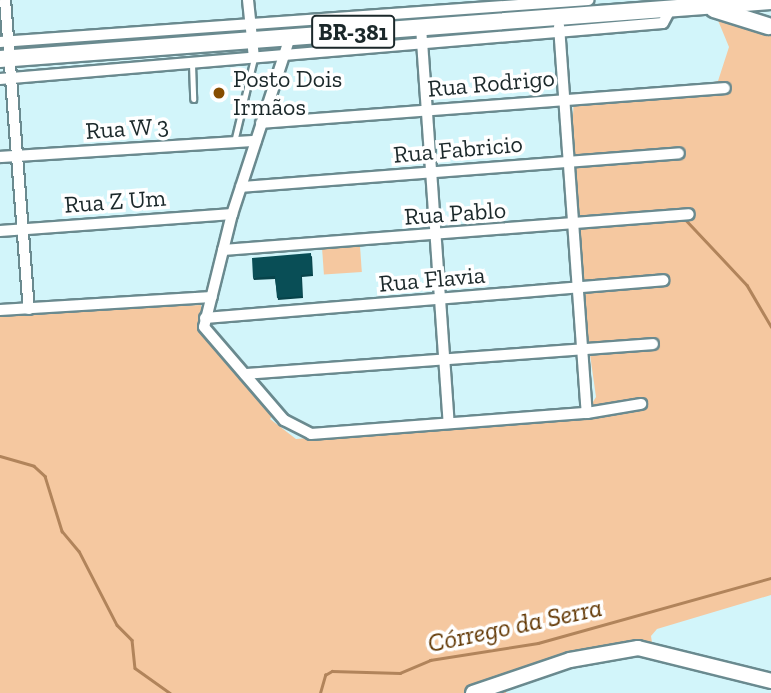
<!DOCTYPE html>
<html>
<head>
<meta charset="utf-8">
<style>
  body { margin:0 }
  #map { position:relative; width:771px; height:693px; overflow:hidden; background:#d2f5fa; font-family:"Zilla Slab",serif }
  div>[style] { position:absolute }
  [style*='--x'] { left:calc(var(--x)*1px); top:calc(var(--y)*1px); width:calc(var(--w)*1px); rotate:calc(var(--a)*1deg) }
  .green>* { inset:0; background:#f5c8a0; transform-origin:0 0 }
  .stream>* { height:2.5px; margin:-1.25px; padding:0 1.25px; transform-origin:1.25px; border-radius:1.25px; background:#b1845b }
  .roads { filter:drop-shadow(2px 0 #6a8a8f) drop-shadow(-2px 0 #6a8a8f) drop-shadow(0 2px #6a8a8f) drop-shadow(0 -2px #6a8a8f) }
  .lane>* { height:5px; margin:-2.5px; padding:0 2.5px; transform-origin:2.5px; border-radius:2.5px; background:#fff }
  .street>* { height:10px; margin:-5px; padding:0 5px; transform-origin:5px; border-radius:5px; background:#fff }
  .secondary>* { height:14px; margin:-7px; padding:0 7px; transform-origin:7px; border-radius:7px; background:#fff }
  .primary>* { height:16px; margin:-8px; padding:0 8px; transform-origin:8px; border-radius:8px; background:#fff }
  .wall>* { inset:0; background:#08434a }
  .building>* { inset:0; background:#094e56 }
  .dots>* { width:19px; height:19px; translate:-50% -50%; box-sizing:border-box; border:4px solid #fff; border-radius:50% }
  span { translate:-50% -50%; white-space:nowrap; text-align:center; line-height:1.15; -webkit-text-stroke:7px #fff; paint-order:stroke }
  .shield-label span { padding:2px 5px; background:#fff; border:2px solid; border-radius:5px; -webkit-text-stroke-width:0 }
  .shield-label { font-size:23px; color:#1b282a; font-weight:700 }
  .poi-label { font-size:24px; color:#1b282a }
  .left { translate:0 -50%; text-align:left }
  .street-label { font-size:24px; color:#1b282a }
  .water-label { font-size:26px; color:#603500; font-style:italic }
</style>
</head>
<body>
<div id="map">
  <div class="green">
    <div style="clip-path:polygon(717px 18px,771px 35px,771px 595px,657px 629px,651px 636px,653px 649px,626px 646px,507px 685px,506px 693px,0 693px,0 313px,201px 305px,201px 333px,223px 346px,274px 413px,270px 419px,296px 439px,583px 418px,596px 397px,583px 305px,571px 149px,574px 98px,688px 88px,718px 81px,729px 47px)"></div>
    <div style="left:360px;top:246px;width:26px;height:38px;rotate:86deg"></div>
  </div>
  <div class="stream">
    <div style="--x:686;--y:220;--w:89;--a:46.8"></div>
    <div style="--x:747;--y:285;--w:48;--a:59.7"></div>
    <div style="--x:0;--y:456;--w:35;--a:16"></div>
    <div style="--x:34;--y:466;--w:15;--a:42"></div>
    <div style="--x:45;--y:476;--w:58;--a:72.8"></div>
    <div style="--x:62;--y:531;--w:26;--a:50"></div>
    <div style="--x:79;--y:551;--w:83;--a:62.8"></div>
    <div style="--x:117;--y:625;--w:21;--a:45"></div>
    <div style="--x:132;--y:640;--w:28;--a:84"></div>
    <div style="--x:135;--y:668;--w:43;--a:35.5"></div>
    <div style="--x:320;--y:693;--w:19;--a:-74"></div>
    <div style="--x:325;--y:675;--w:8;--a:-30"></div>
    <div style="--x:332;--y:671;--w:68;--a:1.7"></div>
    <div style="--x:400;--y:673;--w:33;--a:-23"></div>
    <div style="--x:430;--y:660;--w:109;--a:-8.9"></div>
    <div style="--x:538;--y:643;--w:242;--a:-15.6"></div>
  </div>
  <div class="roads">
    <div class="lane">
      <div style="--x:192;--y:64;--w:35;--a:88"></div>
      <div style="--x:234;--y:142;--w:86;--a:-76.6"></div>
    </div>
    <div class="street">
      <div style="--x:5;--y:0;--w:310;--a:85.6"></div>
      <div style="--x:248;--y:0;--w:58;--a:84.1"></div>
      <div style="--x:559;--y:26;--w:388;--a:85.9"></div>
      <div style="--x:421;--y:27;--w:397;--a:86"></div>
      <div style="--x:290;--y:37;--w:186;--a:108.1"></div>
      <div style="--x:232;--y:214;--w:116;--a:103.9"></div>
      <div style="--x:204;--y:327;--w:123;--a:49.3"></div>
      <div style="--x:284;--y:420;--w:30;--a:27"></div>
      <div style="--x:311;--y:434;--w:277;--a:-4.4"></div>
      <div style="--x:587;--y:413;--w:55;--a:-9.5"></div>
      <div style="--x:0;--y:42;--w:590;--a:-4.08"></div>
      <div style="--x:0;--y:79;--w:665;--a:-4.83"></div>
      <div style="--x:663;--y:23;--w:17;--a:-62"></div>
      <div style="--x:261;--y:123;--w:465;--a:-4.3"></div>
      <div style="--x:0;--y:157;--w:256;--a:-3.6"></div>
      <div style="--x:241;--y:187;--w:439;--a:-4.4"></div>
      <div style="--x:0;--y:231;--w:233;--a:-4.2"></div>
      <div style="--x:223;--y:250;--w:467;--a:-4.4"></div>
      <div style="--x:0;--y:310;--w:212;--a:-3.5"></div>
      <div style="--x:205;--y:318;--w:460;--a:-4.7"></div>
      <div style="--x:245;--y:374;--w:409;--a:-4.2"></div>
    </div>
    <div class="secondary">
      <div style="--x:473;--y:693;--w:102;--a:-18.8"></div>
      <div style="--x:570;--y:660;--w:69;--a:-10"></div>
      <div style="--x:638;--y:648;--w:137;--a:13.9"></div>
    </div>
    <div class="primary">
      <div style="--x:714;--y:9;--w:57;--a:17.5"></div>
      <div style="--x:0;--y:59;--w:773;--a:-4.3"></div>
    </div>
  </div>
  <div class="wall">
    <div style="clip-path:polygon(312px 256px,313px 276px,302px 277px,303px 298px,278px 300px,275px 279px,254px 280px,253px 278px)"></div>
  </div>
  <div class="building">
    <div style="clip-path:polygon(311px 253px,312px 274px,301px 275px,302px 296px,277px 298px,275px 276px,253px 278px,252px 258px)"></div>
  </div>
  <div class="dots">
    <div style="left:219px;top:93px;background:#864d00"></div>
  </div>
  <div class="shield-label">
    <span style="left:353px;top:32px">BR-381</span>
  </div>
  <div class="poi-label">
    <span class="left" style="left:233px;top:93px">Posto Dois<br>Irmãos</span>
  </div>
  <div class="street-label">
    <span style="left:491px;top:83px;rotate:-5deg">Rua Rodrigo</span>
    <span style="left:127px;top:128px;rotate:-4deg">Rua W 3</span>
    <span style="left:458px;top:149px;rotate:-5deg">Rua Fabricio</span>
    <span style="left:115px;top:201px;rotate:-4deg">Rua Z Um</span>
    <span style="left:455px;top:213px;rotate:-4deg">Rua Pablo</span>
    <span style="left:432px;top:279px;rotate:-5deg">Rua Flavia</span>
  </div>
  <div class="water-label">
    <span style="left:515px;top:626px;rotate:-12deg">Córrego da Serra</span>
  </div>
</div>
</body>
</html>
